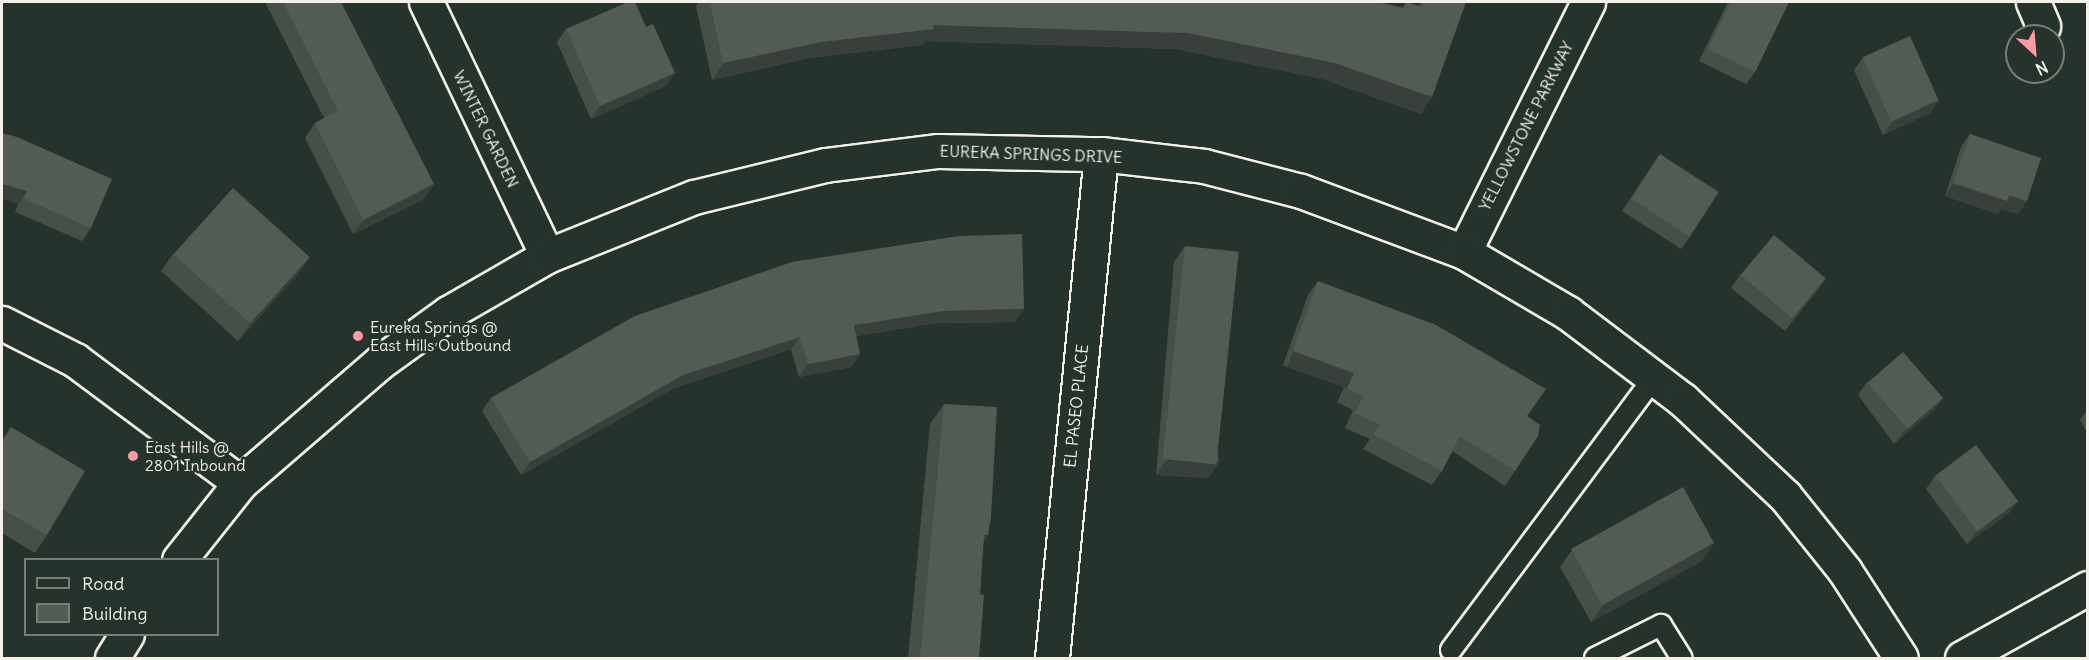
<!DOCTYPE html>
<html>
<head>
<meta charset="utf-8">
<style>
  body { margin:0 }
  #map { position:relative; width:2089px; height:660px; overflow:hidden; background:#26332d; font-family:Delius,sans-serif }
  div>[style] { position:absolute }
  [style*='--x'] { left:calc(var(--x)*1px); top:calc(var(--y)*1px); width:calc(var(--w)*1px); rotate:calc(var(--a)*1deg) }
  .roads { filter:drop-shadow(2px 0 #f4f1e8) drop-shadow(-2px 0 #f4f1e8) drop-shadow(0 2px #f4f1e8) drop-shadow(0 -2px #f4f1e8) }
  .service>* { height:20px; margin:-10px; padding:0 10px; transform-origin:10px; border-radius:10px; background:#26332d }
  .minor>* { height:33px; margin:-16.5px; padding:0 16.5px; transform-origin:16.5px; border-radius:16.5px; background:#26332d }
  .wall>* { inset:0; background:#474f49 }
  .shaded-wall>* { inset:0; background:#39403c; transform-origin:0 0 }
  .building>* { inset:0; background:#525c55; transform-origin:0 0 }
  .dots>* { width:16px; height:16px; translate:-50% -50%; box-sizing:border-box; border:3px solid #26332d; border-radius:50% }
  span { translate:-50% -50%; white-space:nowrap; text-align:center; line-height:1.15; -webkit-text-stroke:5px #26332d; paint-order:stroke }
  .street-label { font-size:16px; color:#f4f1e8 }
  .poi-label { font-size:16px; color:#f4f1e8 }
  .left { translate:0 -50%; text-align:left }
  .frame { position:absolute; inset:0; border:3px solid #f4f1e8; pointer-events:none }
  .legend { position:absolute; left:24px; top:558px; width:195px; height:78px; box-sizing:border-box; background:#26332d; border:2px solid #787f78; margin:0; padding:8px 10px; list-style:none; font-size:18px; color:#f4f1e8 }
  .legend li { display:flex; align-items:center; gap:12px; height:30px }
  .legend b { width:30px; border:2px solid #787f78 }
  .north { position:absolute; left:2005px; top:24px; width:60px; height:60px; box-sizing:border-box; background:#26332d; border:2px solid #787f78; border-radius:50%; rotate:154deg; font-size:16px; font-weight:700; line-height:24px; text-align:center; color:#f4f1e8 }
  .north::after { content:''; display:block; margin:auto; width:21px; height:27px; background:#ff9aa2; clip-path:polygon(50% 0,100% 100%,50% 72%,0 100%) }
</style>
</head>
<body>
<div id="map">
  <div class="roads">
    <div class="service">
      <div style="--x:1451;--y:650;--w:342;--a:-53.3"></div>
      <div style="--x:1595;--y:658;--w:74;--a:-26.6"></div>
      <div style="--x:1661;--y:625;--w:39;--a:58"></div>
    </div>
    <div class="minor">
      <div style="--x:426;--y:2;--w:281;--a:64.5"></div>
      <div style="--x:2033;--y:2;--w:26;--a:67"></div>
      <div style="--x:1464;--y:252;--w:279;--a:-63.6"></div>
      <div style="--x:2;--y:323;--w:82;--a:26.9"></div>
      <div style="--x:75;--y:360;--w:206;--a:36.7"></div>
      <div style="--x:179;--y:560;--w:98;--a:-51.6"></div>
      <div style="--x:240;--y:483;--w:184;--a:-40.8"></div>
      <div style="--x:379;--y:363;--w:85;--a:-35.9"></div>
      <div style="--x:448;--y:313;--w:114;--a:-29.9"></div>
      <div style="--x:547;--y:256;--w:158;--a:-21.9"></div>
      <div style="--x:694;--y:197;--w:135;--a:-13.7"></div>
      <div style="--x:825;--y:165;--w:114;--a:-7.1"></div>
      <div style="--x:938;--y:151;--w:163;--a:1.1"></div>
      <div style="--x:1101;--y:154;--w:104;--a:6.6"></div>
      <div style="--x:1204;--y:166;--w:100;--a:14.5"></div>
      <div style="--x:1301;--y:191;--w:174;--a:20.5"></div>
      <div style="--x:1464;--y:252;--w:121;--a:30.4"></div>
      <div style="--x:1568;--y:313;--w:144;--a:37.1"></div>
      <div style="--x:1683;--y:400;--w:140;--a:43.3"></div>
      <div style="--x:1785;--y:496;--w:96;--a:51.3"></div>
      <div style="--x:1845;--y:571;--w:103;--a:57.2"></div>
      <div style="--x:112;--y:658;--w:28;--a:-58"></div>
      <div style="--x:1052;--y:658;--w:506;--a:-84.45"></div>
      <div style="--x:1962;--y:658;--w:144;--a:-29.1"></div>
    </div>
  </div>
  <div class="wall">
    <div style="clip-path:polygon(265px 2px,341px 2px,424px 199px,353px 234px,305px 138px,315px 123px,324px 118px)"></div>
    <div style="clip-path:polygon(699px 2px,1378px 2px,1402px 8px,1406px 2px,1419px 6px,1421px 2px,1466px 2px,1421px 114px,1323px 79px,1176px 49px,925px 41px,922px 45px,809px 58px,712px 80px,696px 6px)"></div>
    <div style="clip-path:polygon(1728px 2px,1789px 2px,1755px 72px,1746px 84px,1699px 61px)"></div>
    <div style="clip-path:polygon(566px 29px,666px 86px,591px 119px,557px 42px)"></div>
    <div style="clip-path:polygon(1863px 58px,1939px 100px,1930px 113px,1883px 135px,1854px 70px)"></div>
    <div style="clip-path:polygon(2px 133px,91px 228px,82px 241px,15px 212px,18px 204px)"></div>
    <div style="clip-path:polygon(1970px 134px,2027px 201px,2018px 214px,2001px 209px,1998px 214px,1945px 196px,1961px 147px)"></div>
    <div style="clip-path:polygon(1660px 154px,1690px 237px,1681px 249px,1622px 211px)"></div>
    <div style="clip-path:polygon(1185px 246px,1219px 462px,1208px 478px,1156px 475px,1174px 262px)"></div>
    <div style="clip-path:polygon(173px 254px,310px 257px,298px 274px,238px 341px,161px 271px)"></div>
    <div style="clip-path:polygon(1740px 275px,1826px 278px,1817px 291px,1785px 331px,1731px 288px)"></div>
    <div style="clip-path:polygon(1318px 281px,1527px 416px,1515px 471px,1505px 486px,1452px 451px,1442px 471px,1432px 485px,1363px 449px,1370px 439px,1345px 428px,1353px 410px,1337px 402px,1344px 387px,1283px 365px,1308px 295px)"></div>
    <div style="clip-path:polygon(635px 316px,1015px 322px,936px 323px,856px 336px,860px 354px,851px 367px,799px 377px,791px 349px,674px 388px,521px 475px,482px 411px,491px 398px)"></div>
    <div style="clip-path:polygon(1867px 382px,1943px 398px,1934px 410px,1894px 444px,1858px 395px)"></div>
    <div style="clip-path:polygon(944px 404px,988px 535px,983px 543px,980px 594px,979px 658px,908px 658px,930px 424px)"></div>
    <div style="clip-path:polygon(2088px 409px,2088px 434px,2080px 420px)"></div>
    <div style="clip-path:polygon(11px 427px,47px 535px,35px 553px,2px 533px,2px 440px)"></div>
    <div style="clip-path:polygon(1935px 476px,2018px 501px,2009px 513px,1967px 544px,1926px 489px)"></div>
    <div style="clip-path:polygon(1572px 550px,1702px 561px,1591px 622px,1560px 567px)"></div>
  </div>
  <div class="shaded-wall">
    <div style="clip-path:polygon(933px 25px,1188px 33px,1335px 63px,1432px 97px,1421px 114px,1323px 79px,1176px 49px,925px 41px,922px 45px,809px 58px,712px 80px,723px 63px,821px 42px)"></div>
    <div style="clip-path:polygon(675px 73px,666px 86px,591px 119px,600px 106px)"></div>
    <div style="clip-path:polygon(1939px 100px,1930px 113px,1883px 135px,1892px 122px)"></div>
    <div style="clip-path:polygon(1953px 183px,2009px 195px,2027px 201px,2018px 214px,2001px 209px,1998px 214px,1945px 196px)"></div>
    <div style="clip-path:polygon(2px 184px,27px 191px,18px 204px,2px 199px)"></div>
    <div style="clip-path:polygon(434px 184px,424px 199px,353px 234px,363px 220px)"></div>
    <div style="clip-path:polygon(310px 257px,298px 274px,238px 341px,250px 324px)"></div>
    <div style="clip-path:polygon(1826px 278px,1817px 291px,1785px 331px,1794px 318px)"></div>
    <div style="clip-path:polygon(1024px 309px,1015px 322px,936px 323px,845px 338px,854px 325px,945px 311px)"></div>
    <div style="clip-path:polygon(800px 337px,791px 349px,674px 388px,521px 475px,530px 462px,683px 375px)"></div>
    <div style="left:1293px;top:351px;width:65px;height:17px;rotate:20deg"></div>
    <div style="clip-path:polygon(860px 354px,851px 367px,799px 377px,808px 364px)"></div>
    <div style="clip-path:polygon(1943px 398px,1934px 410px,1894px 444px,1903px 432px)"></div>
    <div style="clip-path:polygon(1167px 459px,1219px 462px,1208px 478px,1156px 475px)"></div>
    <div style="clip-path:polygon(2018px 501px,2009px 513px,1967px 544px,1976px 532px)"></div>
    <div style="clip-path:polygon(984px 535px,988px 535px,974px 556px)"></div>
    <div style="clip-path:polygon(1714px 543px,1702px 561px,1591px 622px,1603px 605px)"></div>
  </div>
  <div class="building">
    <div style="clip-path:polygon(283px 2px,341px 2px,434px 184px,363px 220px,315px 123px,338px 111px)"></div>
    <div style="clip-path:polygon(628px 2px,635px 2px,646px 27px,653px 24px,675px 73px,600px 106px,566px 29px)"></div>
    <div style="clip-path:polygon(710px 2px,1378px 2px,1404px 8px,1406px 2px,1422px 7px,1424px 2px,1466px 2px,1432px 97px,1335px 63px,1188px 33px,933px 25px,934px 29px,821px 42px,723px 63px)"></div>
    <div style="clip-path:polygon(1731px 2px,1789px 2px,1755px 72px,1708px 49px)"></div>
    <div style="left:1910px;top:36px;width:70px;height:52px;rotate:66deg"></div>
    <div style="clip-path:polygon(2px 133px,17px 137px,112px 179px,91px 228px,24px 199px,27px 191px,2px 184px)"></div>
    <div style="clip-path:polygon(1970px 134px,2041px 158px,2027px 201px,2009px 195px,2007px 201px,1953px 183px)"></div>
    <div style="left:1660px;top:154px;width:70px;height:53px;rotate:33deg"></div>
    <div style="left:233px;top:188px;width:103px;height:89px;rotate:42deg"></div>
    <div style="clip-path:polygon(1022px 234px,1024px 309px,945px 311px,854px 325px,860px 354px,808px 364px,800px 337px,683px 375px,530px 462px,491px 398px,635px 316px,792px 262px,959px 236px)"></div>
    <div style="left:1774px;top:235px;width:67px;height:52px;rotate:40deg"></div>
    <div style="left:1185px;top:246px;width:54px;height:214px;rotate:6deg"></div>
    <div style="clip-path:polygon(1318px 281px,1436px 325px,1546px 389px,1527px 416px,1540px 425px,1538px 436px,1515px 471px,1460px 436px,1442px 471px,1373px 434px,1381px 425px,1355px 413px,1363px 396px,1347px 388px,1354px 373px,1293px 351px)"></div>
    <div style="left:1903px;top:352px;width:61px;height:47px;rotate:49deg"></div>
    <div style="clip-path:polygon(944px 404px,997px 407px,991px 516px,988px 535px,984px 535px,980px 594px,984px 595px,979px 658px,920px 658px)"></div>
    <div style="clip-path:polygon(11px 427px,85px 471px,47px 535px,2px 509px,2px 443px)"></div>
    <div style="left:1976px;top:445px;width:70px;height:51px;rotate:53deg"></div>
    <div style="left:1683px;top:487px;width:64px;height:128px;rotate:61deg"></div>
  </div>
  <div class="dots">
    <div style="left:358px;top:336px;background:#ff9aa2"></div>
    <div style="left:133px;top:456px;background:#ff9aa2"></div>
  </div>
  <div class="street-label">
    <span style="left:1526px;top:126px;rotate:-63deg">YELLOWSTONE PARKWAY</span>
    <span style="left:486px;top:129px;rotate:64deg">WINTER GARDEN</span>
    <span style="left:1031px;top:154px;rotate:2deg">EUREKA SPRINGS DRIVE</span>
    <span style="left:1076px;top:406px;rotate:-84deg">EL PASEO PLACE</span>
  </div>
  <div class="poi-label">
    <span class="left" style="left:370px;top:336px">Eureka Springs @<br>East Hills Outbound</span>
    <span class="left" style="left:145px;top:456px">East Hills @<br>2801 Inbound</span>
  </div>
  <div class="frame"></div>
  <ul class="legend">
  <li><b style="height:8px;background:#26332d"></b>Road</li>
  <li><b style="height:16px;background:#525c55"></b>Building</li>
  </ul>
  <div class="north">N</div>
</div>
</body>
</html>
